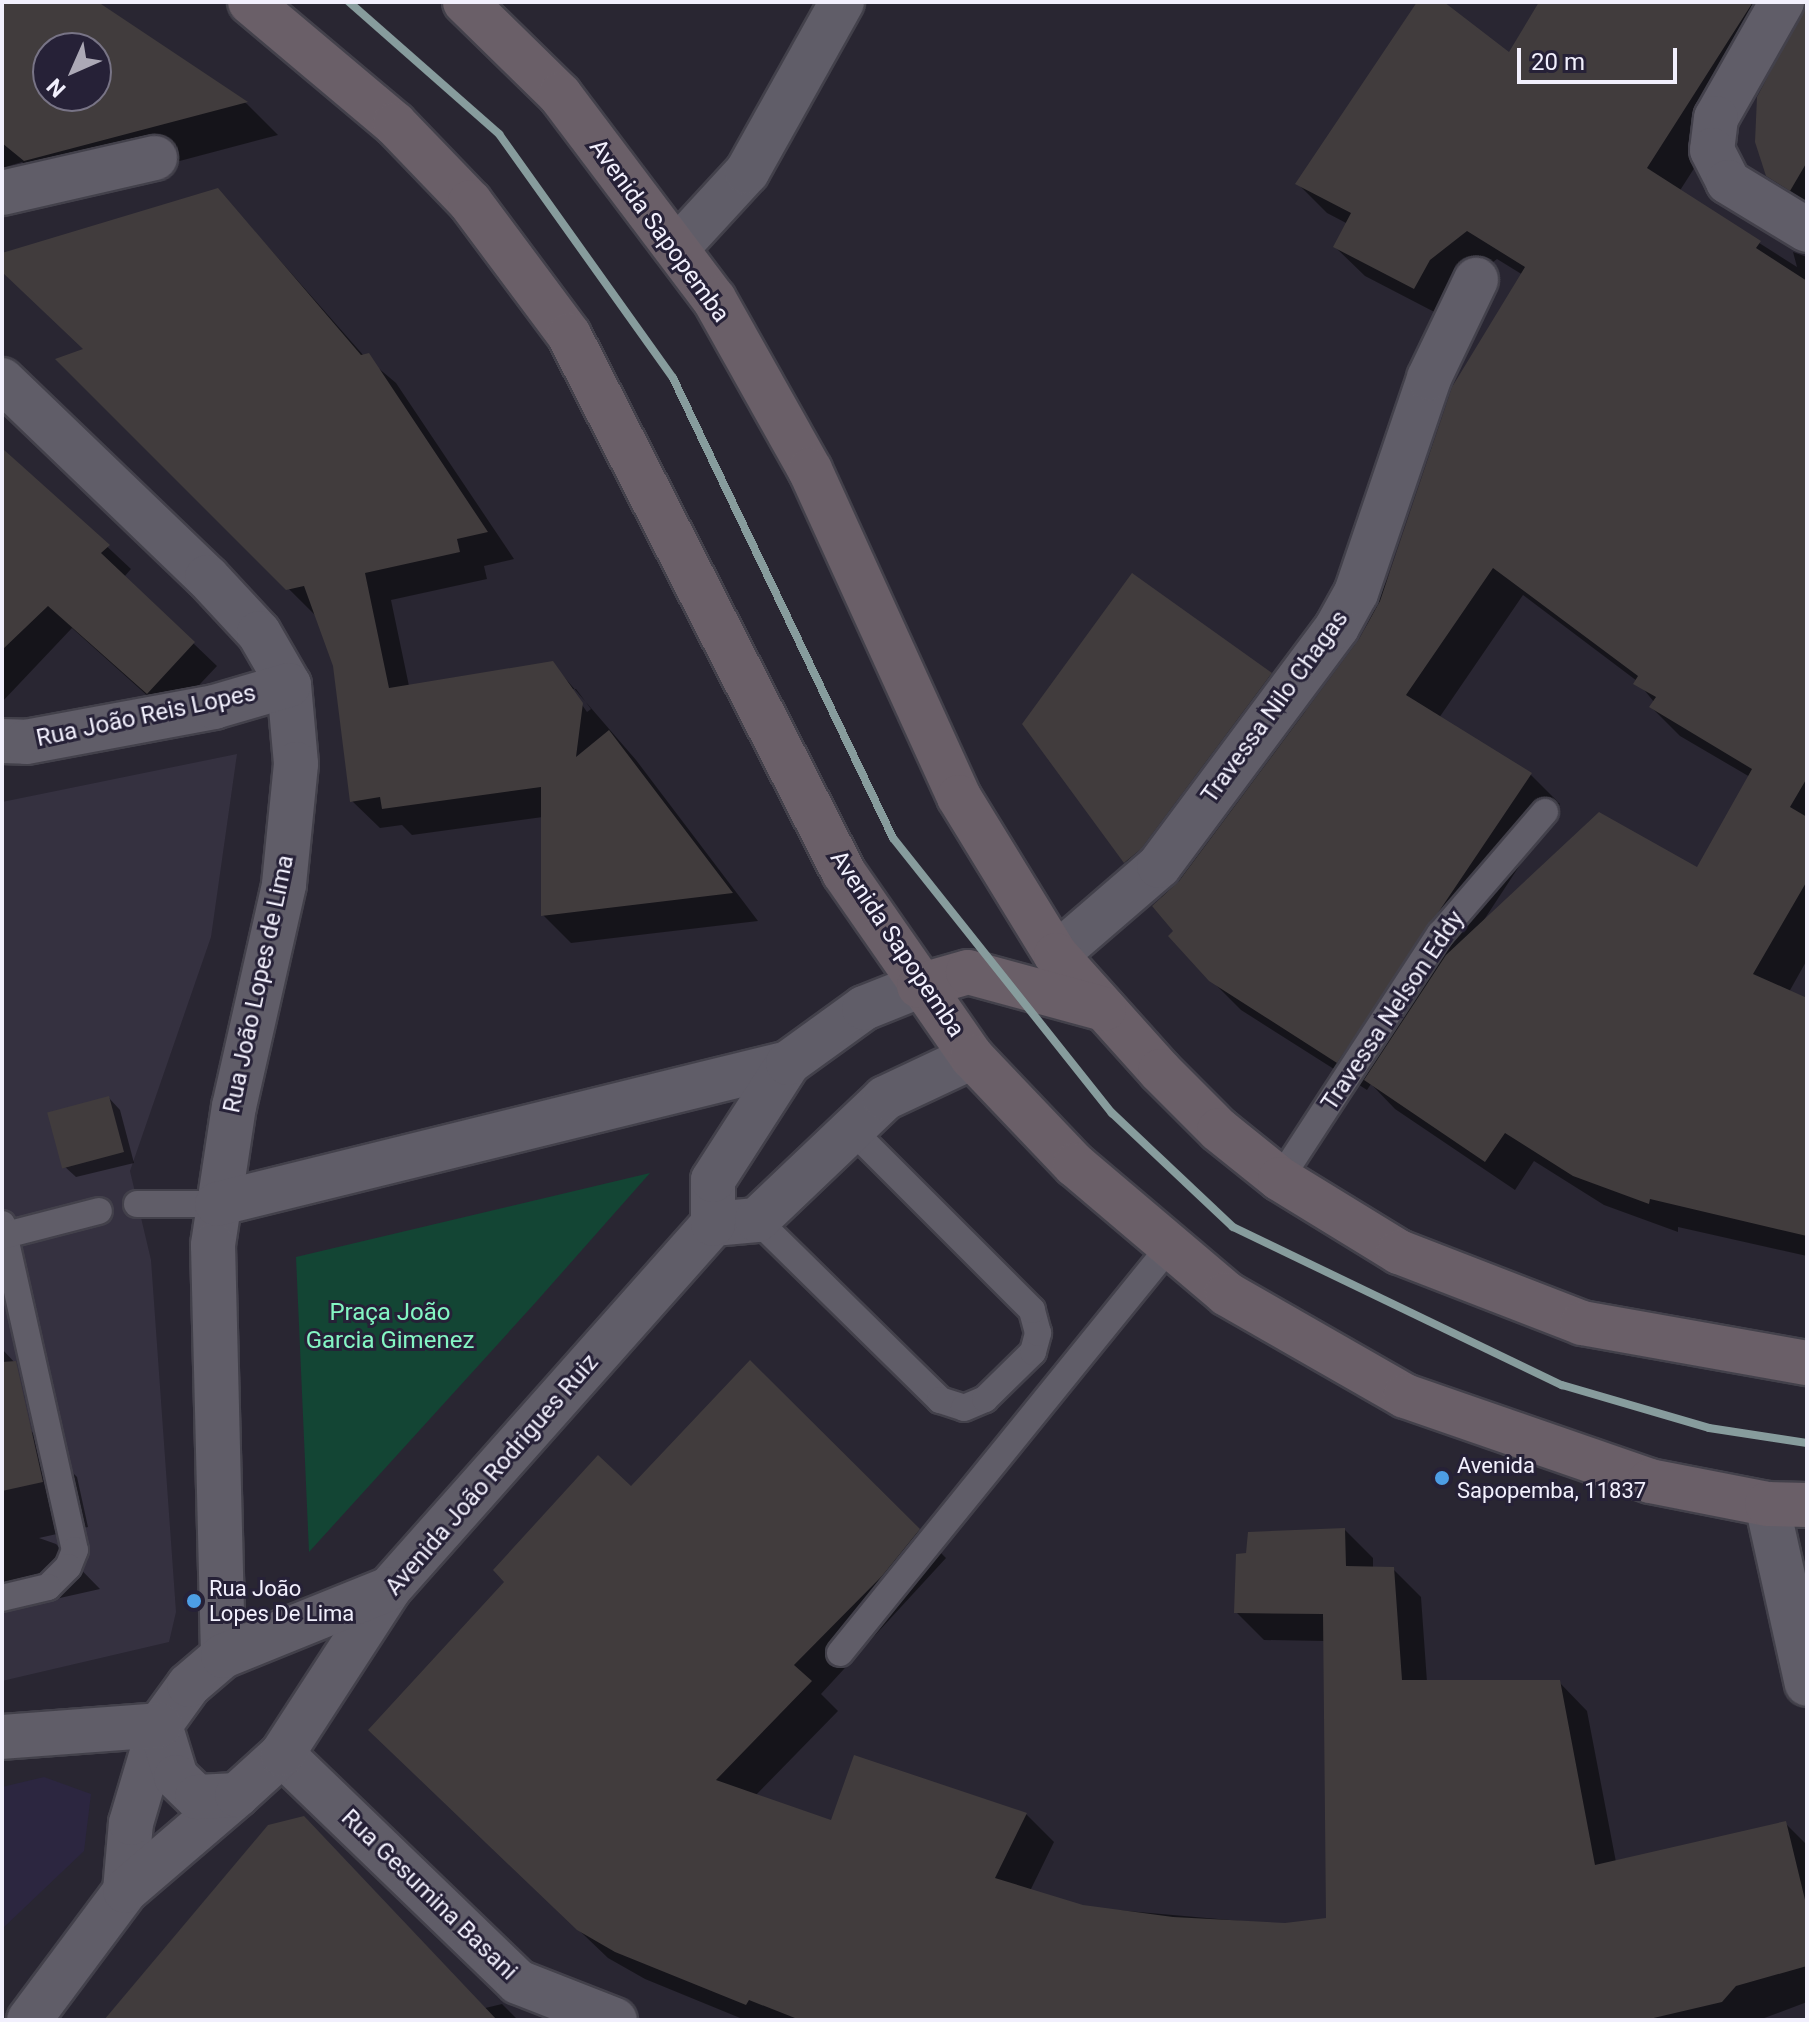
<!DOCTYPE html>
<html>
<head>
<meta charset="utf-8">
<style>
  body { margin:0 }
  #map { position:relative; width:1809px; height:2022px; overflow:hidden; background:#292632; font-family:Roboto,sans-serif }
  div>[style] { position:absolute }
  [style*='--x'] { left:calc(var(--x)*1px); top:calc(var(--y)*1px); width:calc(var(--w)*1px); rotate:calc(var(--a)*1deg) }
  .built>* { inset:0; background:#2c2640 }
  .medical>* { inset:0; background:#353140 }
  .green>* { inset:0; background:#134534 }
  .shadow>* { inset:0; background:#0007 }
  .building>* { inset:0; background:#413c3d; transform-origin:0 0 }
  .roads { filter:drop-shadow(2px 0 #43414b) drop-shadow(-2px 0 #43414b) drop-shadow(0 2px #43414b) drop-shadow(0 -2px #43414b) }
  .service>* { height:26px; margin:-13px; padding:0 13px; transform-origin:13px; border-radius:13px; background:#605d68 }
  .minor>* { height:44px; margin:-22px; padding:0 22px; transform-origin:22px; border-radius:22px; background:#605d68 }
  .tertiary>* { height:44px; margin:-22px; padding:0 22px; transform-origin:22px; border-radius:22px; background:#605d68 }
  .primary>* { height:44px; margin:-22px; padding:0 22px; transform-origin:22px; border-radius:22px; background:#6a5f68 }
  .metro-1>* { height:8px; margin:-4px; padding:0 4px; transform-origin:4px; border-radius:4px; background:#879c9d }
  .dots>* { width:22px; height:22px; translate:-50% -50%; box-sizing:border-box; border:4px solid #262137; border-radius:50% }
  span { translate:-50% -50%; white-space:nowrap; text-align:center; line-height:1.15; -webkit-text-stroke:6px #262137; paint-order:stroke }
  .bus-label { font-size:22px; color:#f2f0fd }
  .left { translate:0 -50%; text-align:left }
  .street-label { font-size:24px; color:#f2f0fd }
  .park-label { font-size:24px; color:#84f6c4 }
  .frame { position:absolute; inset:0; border:4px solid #f2f0fd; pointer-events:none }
  .north { position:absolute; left:32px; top:32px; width:80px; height:80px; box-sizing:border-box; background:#262137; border:2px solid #787486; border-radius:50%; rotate:225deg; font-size:22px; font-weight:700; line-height:32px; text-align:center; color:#f2f0fd }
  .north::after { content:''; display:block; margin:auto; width:28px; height:36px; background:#aca9b6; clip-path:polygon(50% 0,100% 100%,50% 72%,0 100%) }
  .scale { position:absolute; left:1517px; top:48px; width:160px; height:36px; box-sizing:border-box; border:4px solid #f2f0fd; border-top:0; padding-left:10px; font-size:24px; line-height:28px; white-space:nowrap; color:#f2f0fd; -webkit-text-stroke:6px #262137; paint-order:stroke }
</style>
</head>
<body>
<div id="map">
  <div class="built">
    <div style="clip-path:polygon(44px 1777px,91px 1794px,84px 1851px,2px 1929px,2px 1787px)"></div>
  </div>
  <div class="medical">
    <div style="clip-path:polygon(237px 754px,211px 937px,130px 1171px,151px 1260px,176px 1612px,169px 1642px,2px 1681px,2px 802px)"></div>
  </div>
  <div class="green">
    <div style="clip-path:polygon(650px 1173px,536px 1302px,309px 1552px,296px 1257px)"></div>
  </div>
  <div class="shadow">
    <div style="clip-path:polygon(evenodd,2px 2px,97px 2px,247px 104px,278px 135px,59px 193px,22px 162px,2px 168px,2px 2px,48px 48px,96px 48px,96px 96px,48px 96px,48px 48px)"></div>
    <div style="clip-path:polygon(evenodd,1420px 2px,1441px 2px,1509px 55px,1542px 2px,1807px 2px,1807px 211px,1768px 175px,1806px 8px,1790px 18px,1679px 192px,1797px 267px,1793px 252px,1807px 257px,1807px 960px,1789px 992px,1807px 1000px,1807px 1256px,1678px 1227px,1678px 1232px,1604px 1205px,1534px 1161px,1515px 1190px,1395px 1109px,1371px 1084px,1367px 1090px,1241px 1010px,1211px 980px,1175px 932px,1163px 899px,1126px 862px,1024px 724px,1270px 674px,1307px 712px,1360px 640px,1523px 275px,1497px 259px,1459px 289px,1444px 317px,1365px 276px,1335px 247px,1348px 224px,1327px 213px,1298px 184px,1420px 2px,1523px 595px,1637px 681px,1654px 702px,1651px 707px,1680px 736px,1750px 777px,1697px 870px,1480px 926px,1560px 804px,1531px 775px,1439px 718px,1523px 595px)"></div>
    <div style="clip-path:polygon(evenodd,218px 190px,364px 356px,396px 383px,514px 559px,484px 566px,487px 579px,391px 600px,409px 686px,552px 663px,636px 760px,758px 921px,571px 943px,543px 915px,543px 817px,412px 835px,402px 825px,380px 828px,352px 801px,335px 666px,316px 616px,59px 360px,86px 350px,2px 270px,2px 255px,218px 190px,571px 689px,576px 689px,591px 709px,587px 712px,571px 689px)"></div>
    <div style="clip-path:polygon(2px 448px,131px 569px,124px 577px,217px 666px,170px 716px,72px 628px,2px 702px)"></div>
    <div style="clip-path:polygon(109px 1098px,120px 1110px,134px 1163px,76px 1177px,64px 1166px)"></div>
    <div style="clip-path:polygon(2px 1349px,16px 1364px,31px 1431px,77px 1477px,88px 1527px,39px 1538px,56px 1544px,100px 1589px,2px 1611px)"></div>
    <div style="clip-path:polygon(750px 1363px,946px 1558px,821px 1694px,838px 1711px,755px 1796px,832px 1823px,1026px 1814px,1054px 1842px,1030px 1891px,1082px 1907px,1285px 1925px,1328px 1919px,1325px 1641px,1264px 1640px,1236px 1612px,1345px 1530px,1373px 1558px,1373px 1569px,1393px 1569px,1421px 1597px,1427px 1682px,1559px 1682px,1587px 1711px,1616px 1862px,1786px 1824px,1807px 1845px,1807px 2002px,1759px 2020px,745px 2020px,645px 1979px,608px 1958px,398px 1757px,631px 1489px)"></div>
    <div style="clip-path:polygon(502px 2004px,518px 2020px,116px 2020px,481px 2009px)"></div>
  </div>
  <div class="building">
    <div style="clip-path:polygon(evenodd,2px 2px,98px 2px,248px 102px,24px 161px,2px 143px,2px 2px,48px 48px,96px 48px,96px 96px,48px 96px,48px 48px)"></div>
    <div style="clip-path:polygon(1417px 2px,1444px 2px,1509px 52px,1539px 2px,1753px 2px,1647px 168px,1761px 241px,1756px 248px,1807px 281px,1807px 778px,1790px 807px,1807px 817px,1807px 881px,1753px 974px,1807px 998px,1807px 1236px,1650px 1199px,1649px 1204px,1573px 1176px,1505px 1133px,1485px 1162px,1364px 1080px,1446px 955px,1599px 812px,1697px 867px,1752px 769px,1649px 707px,1656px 697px,1633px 684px,1638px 676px,1493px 568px,1406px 695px,1532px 773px,1337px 1063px,1209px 981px,1168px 936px,1173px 931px,1152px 906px,1179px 881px,1359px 639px,1380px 601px,1452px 387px,1525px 267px,1467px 231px,1430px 260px,1414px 289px,1333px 247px,1351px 213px,1295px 184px)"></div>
    <div style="clip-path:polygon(1807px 2px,1807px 162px,1790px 191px,1766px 176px,1755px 142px,1757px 97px)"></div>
    <div style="clip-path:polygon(218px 188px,361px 355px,369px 353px,488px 532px,457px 539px,460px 552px,365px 573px,389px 688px,553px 661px,583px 703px,576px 757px,609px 730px,733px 893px,541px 916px,541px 787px,382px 809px,380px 797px,350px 802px,333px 666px,304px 586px,286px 590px,55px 359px,83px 349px,2px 272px,2px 253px)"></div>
    <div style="clip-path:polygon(2px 448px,110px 545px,101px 553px,195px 642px,147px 694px,48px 606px,2px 650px)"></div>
    <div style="clip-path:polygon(1132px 573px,1272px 673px,1141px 849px,1124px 863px,1022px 724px)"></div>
    <div style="left:109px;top:1096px;width:58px;height:64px;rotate:75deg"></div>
    <div style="clip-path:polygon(750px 1360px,920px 1529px,882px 1576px,794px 1665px,812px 1681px,716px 1780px,831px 1820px,854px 1755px,1027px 1813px,995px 1878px,1083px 1905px,1173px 1917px,1285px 1923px,1326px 1918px,1323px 1614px,1234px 1613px,1236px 1554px,1246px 1553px,1248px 1532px,1345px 1528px,1346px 1566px,1394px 1567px,1402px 1680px,1560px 1680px,1595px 1865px,1786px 1821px,1807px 1908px,1807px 1966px,1736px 1986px,1722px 2002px,1645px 2020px,800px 2020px,749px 2000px,746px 2005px,615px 1952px,577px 1930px,368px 1730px,504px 1582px,493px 1570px,598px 1455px,631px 1486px)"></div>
    <div style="clip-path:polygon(16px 1361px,43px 1482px,2px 1491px,2px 1362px)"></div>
    <div style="clip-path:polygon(304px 1816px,497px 2020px,104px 2020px,268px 1825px)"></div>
  </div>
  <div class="roads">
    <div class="service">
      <div style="--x:1280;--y:1179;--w:293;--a:-56.9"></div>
      <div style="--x:1440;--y:934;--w:161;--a:-49.3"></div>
      <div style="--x:137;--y:1204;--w:80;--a:0"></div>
      <div style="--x:757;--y:1220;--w:257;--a:44.5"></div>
      <div style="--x:940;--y:1400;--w:25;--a:18"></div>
      <div style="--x:964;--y:1408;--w:23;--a:-23"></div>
      <div style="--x:985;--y:1399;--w:67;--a:-44.4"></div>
      <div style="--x:1033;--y:1352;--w:20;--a:-75"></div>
      <div style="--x:1038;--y:1333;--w:24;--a:-105"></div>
      <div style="--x:1032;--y:1310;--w:255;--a:-135"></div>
      <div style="--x:2;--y:1224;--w:334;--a:77.4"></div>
      <div style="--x:75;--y:1550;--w:18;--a:112"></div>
      <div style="--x:68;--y:1567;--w:28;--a:135"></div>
      <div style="--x:48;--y:1587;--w:47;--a:166.6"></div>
      <div style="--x:2;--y:1236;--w:100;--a:-14.5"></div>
      <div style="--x:840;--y:1653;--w:524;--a:-50.96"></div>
    </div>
    <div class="minor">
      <div style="--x:1782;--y:2;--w:133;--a:119.6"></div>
      <div style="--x:1716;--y:118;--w:32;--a:97"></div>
      <div style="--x:1712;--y:150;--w:36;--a:63"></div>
      <div style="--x:1728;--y:182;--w:92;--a:31.3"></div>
      <div style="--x:2;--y:193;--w:157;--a:-12.9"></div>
      <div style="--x:678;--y:247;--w:102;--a:-47.4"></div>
      <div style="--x:747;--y:172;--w:195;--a:-60.8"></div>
      <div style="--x:2;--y:380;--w:284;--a:43.9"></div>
      <div style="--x:207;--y:577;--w:76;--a:47.1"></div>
      <div style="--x:259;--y:633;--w:60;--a:60"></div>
      <div style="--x:289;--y:685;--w:79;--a:84.9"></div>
      <div style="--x:296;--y:764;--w:122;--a:95.7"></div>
      <div style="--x:284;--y:885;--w:227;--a:102.7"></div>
      <div style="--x:234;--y:1106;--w:141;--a:98.6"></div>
      <div style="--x:213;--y:1245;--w:411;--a:88.6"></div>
      <div style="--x:2;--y:741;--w:24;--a:2"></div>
      <div style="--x:26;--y:742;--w:191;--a:-10.5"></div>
      <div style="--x:214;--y:707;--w:78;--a:-16.3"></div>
      <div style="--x:1056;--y:955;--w:136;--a:-40.8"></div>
      <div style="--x:1159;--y:866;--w:298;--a:-53.3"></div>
      <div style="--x:1337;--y:627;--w:39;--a:-61"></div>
      <div style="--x:1356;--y:593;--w:227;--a:-71.2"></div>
      <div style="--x:1429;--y:378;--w:109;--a:-64.4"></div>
      <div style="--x:217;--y:1204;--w:588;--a:-13.87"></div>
      <div style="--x:1767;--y:1504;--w:184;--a:77.5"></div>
      <div style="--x:282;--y:1754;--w:328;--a:44"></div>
      <div style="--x:518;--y:1982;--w:104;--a:21.4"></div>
      <div style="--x:125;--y:1891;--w:68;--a:-85"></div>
      <div style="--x:131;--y:1823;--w:102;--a:-73.5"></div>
      <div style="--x:29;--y:2020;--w:161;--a:-53.3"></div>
      <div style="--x:125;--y:1891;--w:148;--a:-40.6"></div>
    </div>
    <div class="tertiary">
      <div style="--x:713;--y:1224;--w:44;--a:-5.2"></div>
      <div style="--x:757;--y:1220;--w:177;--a:-43.6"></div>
      <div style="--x:885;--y:1098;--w:96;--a:-25.2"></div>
      <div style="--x:160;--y:1725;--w:54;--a:72.9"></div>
      <div style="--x:176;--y:1777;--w:29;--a:44"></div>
      <div style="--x:197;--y:1797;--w:40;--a:-2.9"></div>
      <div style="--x:237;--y:1795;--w:61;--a:-42.3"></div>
      <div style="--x:282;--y:1754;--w:197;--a:-57"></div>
      <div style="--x:389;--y:1589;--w:488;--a:-48.4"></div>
      <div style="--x:713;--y:1224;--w:44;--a:-90"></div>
      <div style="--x:713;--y:1180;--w:139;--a:-57.3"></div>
      <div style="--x:788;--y:1063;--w:94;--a:-35.9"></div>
      <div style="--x:864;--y:1008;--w:59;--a:-21.8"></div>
      <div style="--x:160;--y:1725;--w:49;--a:-54.1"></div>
      <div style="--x:189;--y:1685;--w:45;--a:-40.5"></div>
      <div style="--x:223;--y:1656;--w:179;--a:-22"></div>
      <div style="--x:2;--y:1737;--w:158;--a:-4.3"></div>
    </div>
    <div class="primary">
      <div style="--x:250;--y:2;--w:189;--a:40.1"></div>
      <div style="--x:395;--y:124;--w:108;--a:46.1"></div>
      <div style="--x:470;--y:202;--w:166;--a:53.3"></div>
      <div style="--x:569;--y:335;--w:604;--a:62.93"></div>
      <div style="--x:844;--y:873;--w:224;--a:55.2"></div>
      <div style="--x:972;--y:1057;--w:149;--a:46.4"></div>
      <div style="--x:1075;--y:1165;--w:199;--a:40.3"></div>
      <div style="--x:1227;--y:1294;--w:205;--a:29.8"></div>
      <div style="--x:1405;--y:1396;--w:259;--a:19.1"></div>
      <div style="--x:1650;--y:1481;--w:119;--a:11.1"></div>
      <div style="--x:1767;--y:1504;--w:40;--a:1.4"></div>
      <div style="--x:465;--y:2;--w:133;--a:44.4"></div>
      <div style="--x:560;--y:95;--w:256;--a:53"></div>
      <div style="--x:714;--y:299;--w:196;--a:60.7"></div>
      <div style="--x:810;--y:470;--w:359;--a:65.5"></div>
      <div style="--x:959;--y:797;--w:185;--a:58.5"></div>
      <div style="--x:1056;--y:955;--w:156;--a:48.1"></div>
      <div style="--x:1160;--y:1071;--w:83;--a:45"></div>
      <div style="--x:1219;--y:1130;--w:78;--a:38.8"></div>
      <div style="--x:1280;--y:1179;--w:140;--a:31.5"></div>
      <div style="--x:1399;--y:1252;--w:196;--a:21.2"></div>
      <div style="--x:1582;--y:1323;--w:229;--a:10.1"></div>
      <div style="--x:919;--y:986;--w:51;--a:-15.9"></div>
      <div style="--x:968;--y:972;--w:141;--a:15.2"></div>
    </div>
  </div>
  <div class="metro-1">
    <div style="--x:349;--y:2;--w:200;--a:41.3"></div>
    <div style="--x:499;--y:134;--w:300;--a:54.5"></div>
    <div style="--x:673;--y:378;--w:510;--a:64.44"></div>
    <div style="--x:893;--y:838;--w:352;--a:51.5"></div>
    <div style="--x:1112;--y:1113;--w:166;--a:43.3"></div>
    <div style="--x:1233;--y:1227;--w:365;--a:25.7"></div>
    <div style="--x:1562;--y:1385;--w:153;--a:16.3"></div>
    <div style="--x:1709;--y:1428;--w:99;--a:8.7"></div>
  </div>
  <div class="dots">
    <div style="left:1442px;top:1478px;background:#4d9ee5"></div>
    <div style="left:194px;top:1601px;background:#4d9ee5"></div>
  </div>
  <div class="bus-label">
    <span class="left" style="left:1457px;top:1478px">Avenida<br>Sapopemba, 11837</span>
    <span class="left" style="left:209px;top:1601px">Rua João<br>Lopes De Lima</span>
  </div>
  <div class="street-label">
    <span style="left:659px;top:231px;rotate:54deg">Avenida Sapopemba</span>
    <span style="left:1275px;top:707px;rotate:-54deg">Travessa Nilo Chagas</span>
    <span style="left:146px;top:716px;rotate:-12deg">Rua João Reis Lopes</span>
    <span style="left:897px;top:944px;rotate:56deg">Avenida Sapopemba</span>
    <span style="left:259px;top:984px;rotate:-78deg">Rua João Lopes de Lima</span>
    <span style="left:1393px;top:1011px;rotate:-56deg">Travessa Nelson Eddy</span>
    <span style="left:492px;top:1475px;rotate:-49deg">Avenida João Rodrigues Ruiz</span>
    <span style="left:429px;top:1895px;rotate:44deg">Rua Gesumina Basani</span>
  </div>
  <div class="park-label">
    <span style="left:390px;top:1327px">Praça João<br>Garcia Gimenez</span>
  </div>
  <div class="frame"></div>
  <div class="north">N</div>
  <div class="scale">20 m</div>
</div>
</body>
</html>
